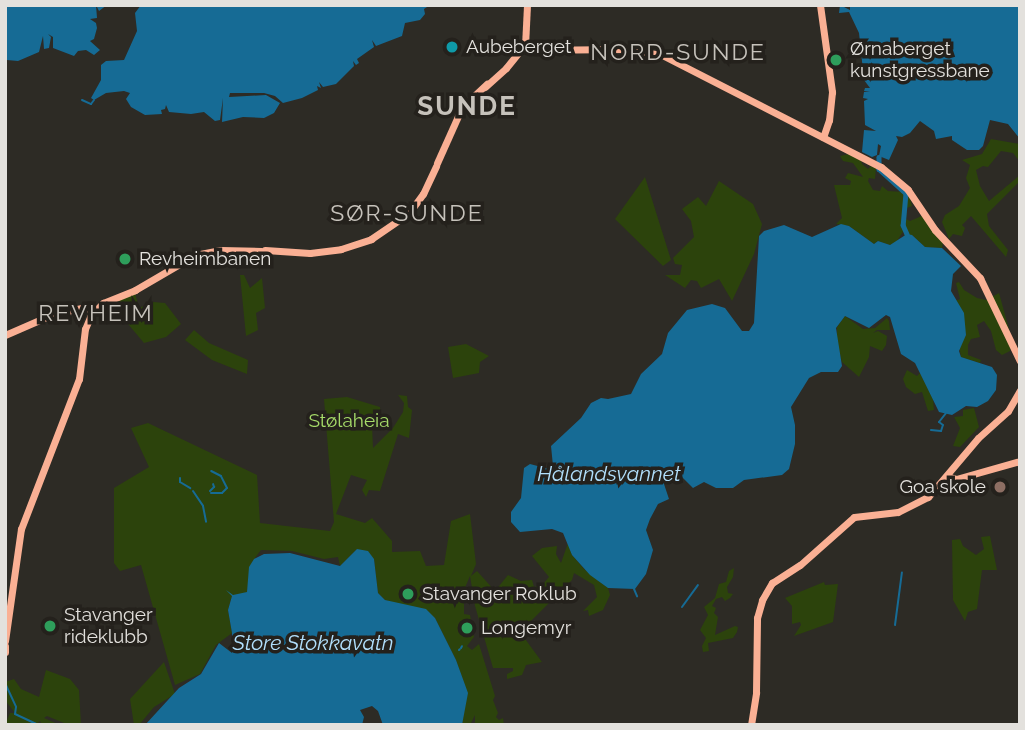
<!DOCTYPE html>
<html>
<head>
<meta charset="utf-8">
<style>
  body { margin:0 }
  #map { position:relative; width:1025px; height:730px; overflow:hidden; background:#2d2b25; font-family:Raleway,sans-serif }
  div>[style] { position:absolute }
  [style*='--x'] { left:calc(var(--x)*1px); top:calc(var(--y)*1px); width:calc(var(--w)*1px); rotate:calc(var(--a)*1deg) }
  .green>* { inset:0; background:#2c430c }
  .water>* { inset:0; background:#166b95 }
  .stream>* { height:2px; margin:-1px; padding:0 1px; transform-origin:1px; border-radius:1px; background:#166b95 }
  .river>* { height:4.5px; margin:-2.25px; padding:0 2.25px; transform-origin:2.25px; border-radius:2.25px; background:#166b95 }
  .major>* { height:7px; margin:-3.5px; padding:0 3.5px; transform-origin:3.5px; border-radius:3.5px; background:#fab094 }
  .dots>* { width:19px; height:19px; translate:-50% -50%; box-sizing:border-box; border:4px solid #24211c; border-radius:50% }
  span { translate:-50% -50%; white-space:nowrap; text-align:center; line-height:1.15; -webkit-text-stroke:7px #24211c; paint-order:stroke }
  .poi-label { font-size:19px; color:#e3e1dd }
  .left { translate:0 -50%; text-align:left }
  .right { translate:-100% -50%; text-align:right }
  .park-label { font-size:19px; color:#a6db69 }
  .water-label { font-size:21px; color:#b1dffc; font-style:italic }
  .quarter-label { font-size:23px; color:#c6c2bb; letter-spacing:2px }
  .district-label { font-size:26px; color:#c6c2bb; font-weight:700; letter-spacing:2px }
  .frame { position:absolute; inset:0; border:7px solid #e3e1dd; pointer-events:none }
</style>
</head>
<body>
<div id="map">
  <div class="green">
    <div style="clip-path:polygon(991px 139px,1020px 144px,1020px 162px,1013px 153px,1001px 151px,988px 167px,983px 166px,976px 170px,980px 186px,989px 201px,1020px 175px,1020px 181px,987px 214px,989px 226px,1008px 250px,1006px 257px,971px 216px,962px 225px,965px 228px,962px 236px,953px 234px,949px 239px,942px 222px,945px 215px,959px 206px,970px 188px,966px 178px,970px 165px,962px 160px,982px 154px)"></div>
    <div style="clip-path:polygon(849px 154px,861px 160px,862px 164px,868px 169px,871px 166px,876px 168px,875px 179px,869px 178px,868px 181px,873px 190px,880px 191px,882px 186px,888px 191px,903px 192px,910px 198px,912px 206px,907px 208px,906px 219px,910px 221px,924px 215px,943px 241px,942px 248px,925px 247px,912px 235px,904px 236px,904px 230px,897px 241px,890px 245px,878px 241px,874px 244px,849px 226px,836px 224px,842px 218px,834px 185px,850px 185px,851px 181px,845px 178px,848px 173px,863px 177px,853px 163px,843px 161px,840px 156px)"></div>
    <div style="clip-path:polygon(645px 177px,671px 260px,663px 266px,615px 219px)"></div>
    <div style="clip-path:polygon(719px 181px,753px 204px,762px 224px,754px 254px,732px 301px,719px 279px,701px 288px,697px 281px,691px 280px,685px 288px,665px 275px,680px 275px,682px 265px,675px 264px,673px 258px,694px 237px,691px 221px,682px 209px,698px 197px,706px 206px)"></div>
    <div style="clip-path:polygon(240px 275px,244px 275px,250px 288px,262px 278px,265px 308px,256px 313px,258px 330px,246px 336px)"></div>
    <div style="clip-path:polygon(959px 282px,964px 290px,977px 298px,986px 300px,999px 293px,1012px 340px,1010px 351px,1002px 355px,996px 350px,991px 331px,984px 321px,977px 325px,980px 337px,971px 339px,968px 345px,968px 355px,981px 360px,980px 363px,961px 357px,959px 345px,966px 335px,955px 301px,960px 299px,956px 283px)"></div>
    <div style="clip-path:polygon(135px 293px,139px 308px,153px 302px,165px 303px,181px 324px,166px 337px,144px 343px,123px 318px,118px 299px)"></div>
    <div style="clip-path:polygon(845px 316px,863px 329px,875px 328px,887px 318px,889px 321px,890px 330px,877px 330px,873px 333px,878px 331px,887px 336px,886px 345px,882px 351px,870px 346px,869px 357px,859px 377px,842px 362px,837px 342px,837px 327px)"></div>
    <div style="clip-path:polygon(194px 330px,209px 343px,248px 360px,247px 374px,212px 360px,185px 340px)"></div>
    <div style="clip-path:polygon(466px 344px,489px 356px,480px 362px,479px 373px,453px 378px,448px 347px)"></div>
    <div style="clip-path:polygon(907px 370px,917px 376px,920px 373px,933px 399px,934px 410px,928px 411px,922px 392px,915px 394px,906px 387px,903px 379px)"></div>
    <div style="clip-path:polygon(398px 395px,407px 396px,408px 407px,412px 410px,409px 438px,398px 434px,380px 491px,369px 490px,366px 497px,362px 490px,367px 480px,351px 475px,336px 514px,365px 523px,372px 518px,392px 541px,392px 552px,420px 551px,426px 566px,444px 565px,451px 521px,470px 514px,476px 564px,471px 576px,477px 571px,495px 591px,508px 575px,521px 581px,532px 580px,534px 587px,542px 585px,549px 577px,532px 556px,542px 548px,557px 546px,556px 554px,561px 563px,568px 543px,572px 555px,584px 569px,608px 588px,610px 595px,603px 610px,589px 616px,588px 610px,583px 611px,597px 597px,594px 585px,574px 573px,572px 580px,520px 632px,542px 662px,526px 665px,522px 675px,507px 679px,507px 674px,513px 671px,513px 668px,493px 668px,475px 606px,470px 576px,464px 590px,464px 614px,470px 615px,474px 637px,467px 646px,472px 650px,479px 644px,495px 696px,493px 700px,498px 713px,496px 717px,499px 720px,503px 718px,504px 725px,472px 725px,475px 723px,475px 715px,470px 725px,462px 725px,467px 693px,456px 660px,435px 618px,385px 600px,378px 593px,374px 559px,357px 549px,340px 566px,338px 557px,324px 559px,292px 551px,261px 550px,252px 562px,247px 592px,231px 599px,228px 610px,232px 633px,216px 645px,200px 674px,175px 685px,141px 565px,120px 571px,114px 563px,114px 488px,149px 467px,131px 428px,148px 423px,257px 475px,260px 523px,330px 531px,334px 522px,324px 399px,347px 397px,380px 407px,381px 419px,372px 425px,373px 448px,393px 428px,403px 412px,404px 403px)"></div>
    <div style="clip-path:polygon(974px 408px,979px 427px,960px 447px,953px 446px,960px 428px,954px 417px,963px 416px,963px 410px)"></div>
    <div style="clip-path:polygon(990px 536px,997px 570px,982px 570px,977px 609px,968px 612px,965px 621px,953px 600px,952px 540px,960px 539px,963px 546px,976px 555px,984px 549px,981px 537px)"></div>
    <div style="clip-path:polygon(734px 568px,733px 577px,727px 587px,728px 593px,733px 594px,730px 598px,725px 601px,722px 597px,716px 599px,712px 606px,716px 608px,714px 613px,718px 617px,715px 635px,735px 626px,738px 627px,737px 632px,733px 638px,708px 643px,709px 651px,703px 652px,702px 646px,706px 638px,700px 630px,708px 615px,704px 607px,715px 598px,719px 584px,726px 582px,729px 571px)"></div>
    <div style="clip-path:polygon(824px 582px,825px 585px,838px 584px,833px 622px,794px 636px,801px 625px,800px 622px,792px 624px,792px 606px,785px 598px)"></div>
    <div style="clip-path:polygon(164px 662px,175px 694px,154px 707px,139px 725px,134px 725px,130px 699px)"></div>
    <div style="clip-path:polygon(46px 670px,70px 679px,79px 690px,81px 725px,69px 725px,47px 716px,44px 718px,60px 725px,42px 725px,40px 721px,36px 725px,5px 725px,10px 713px,15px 713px,5px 700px,5px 682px,14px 679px,21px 689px,39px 697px)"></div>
  </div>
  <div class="water">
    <div style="clip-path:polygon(5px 5px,107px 5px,99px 11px,96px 5px,97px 18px,90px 19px,96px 23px,97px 28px,94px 39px,90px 41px,100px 50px,94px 55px,86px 50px,78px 51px,74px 56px,53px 48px,53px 37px,48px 34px,51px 37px,49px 48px,44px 49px,43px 36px,39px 52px,18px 61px,7px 60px)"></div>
    <div style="clip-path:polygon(141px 5px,430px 5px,424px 9px,425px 14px,420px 20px,405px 23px,402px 36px,376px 46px,372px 40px,374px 47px,357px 59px,359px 63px,356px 65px,353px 61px,354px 66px,336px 84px,323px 87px,319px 82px,321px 88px,317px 86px,318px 90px,302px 98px,283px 103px,275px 96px,264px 93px,230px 93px,229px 97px,266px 95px,280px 103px,274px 113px,264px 118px,243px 117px,222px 122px,223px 98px,220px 120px,215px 121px,204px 112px,191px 114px,169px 112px,166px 105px,165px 109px,161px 110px,162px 114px,145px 115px,131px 107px,126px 99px,130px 93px,124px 91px,106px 93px,94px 100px,91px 98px,101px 80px,101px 65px,106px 61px,124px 60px,137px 31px,135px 13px)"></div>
    <div style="clip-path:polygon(840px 5px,850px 10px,850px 5px,1020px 5px,1020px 139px,1008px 124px,990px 120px,983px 146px,979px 150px,967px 150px,952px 140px,952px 136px,936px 139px,934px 131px,920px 121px,910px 133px,902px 137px,896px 136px,898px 140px,889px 160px,879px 156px,881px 146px,878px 144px,877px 155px,872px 157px,862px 152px,864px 130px,876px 131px,865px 125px,864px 101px,868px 99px,863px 98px,864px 92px,870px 92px,864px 91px,865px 88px,870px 88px,864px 80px,859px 33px,849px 12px,839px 13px)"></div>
    <div style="clip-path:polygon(841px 224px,849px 226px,874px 244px,878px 241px,890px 245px,907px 234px,912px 235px,925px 247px,942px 248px,961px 266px,953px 274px,951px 291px,964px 313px,966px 335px,959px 351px,961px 357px,992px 367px,997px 375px,996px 390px,988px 401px,977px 407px,966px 406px,952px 415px,939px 412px,915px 363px,901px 354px,890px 317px,886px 315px,869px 328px,845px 316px,836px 328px,842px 366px,838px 372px,821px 372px,809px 378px,791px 407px,795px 425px,795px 444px,789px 469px,782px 475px,744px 480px,733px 488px,716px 488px,704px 482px,693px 488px,681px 476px,672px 474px,664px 484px,669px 499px,658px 504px,650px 519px,646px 530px,653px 550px,646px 574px,635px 589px,608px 588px,590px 575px,572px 555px,563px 533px,552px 529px,520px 532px,511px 522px,511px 512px,521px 498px,524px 468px,530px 464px,549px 469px,553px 466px,551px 446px,581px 418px,591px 403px,601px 398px,608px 399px,631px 394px,641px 374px,662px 354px,668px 333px,687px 310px,712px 304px,725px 308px,742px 331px,749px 331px,754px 323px,759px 236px,764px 231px,784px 225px,812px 237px)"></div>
    <div style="clip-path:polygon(357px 549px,368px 551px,374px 559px,378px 593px,385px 600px,426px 609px,435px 618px,456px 660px,468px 693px,462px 725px,383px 725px,378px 711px,372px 706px,360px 710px,364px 717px,362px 725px,145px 725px,179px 688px,201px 674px,219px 643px,232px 653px,232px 633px,228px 610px,232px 596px,226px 590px,233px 595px,247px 592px,249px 567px,254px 559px,264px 554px,290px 553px,340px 566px)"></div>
  </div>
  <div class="stream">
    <div style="--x:82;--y:100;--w:10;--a:24"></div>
    <div style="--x:91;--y:104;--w:5;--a:-53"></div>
    <div style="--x:931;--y:430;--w:10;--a:6"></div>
    <div style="--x:941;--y:431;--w:6;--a:-72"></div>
    <div style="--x:943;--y:425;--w:5;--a:-143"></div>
    <div style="--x:939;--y:422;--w:11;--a:-52"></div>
    <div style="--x:180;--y:478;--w:4;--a:90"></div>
    <div style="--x:180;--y:482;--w:12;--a:31"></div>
    <div style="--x:193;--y:491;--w:18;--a:56"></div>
    <div style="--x:203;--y:506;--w:16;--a:79"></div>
    <div style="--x:210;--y:491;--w:6;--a:-45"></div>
    <div style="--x:214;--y:487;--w:3;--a:-108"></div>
    <div style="--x:211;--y:493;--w:11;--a:0"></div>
    <div style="--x:222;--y:493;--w:7;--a:-45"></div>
    <div style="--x:227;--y:488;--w:13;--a:-117"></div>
    <div style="--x:221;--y:476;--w:11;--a:-153"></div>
    <div style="--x:634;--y:589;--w:8;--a:67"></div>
    <div style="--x:682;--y:607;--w:27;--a:-54"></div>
    <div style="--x:895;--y:625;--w:53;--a:-82.5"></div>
    <div style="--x:461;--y:648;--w:2;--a:-63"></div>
    <div style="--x:459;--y:650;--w:1;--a:-45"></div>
    <div style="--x:5;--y:683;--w:26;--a:65"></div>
    <div style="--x:16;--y:707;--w:7;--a:98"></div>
    <div style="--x:15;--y:714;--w:23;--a:25"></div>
  </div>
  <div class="river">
    <div style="--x:879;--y:157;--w:12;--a:90"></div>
    <div style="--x:879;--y:169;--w:36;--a:42"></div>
    <div style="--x:906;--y:193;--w:32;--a:95"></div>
    <div style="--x:903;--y:225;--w:10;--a:66"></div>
  </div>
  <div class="major">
    <div style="--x:820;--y:5;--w:88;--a:82.1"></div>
    <div style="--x:832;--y:92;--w:28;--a:96"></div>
    <div style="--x:829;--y:120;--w:18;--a:109"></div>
    <div style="--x:525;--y:46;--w:41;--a:-87.2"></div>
    <div style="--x:525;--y:50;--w:99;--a:-0.6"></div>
    <div style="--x:624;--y:49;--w:38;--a:9"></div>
    <div style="--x:662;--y:55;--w:246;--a:27.1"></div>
    <div style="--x:881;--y:167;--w:35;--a:40"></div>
    <div style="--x:908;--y:190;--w:48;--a:56"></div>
    <div style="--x:935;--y:230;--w:66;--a:46.8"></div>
    <div style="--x:980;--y:278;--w:92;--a:64.3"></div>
    <div style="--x:485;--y:87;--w:28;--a:-42"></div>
    <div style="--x:506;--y:68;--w:26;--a:-51"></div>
    <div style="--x:437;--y:163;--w:61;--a:-65.9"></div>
    <div style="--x:462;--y:107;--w:34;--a:-43"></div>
    <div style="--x:409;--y:213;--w:24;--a:-54"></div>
    <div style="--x:423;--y:194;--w:31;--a:-65"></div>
    <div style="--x:265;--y:250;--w:45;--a:3.8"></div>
    <div style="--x:310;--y:253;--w:31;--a:-7"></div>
    <div style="--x:341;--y:249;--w:32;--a:-18"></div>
    <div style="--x:371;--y:239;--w:42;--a:-34.4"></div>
    <div style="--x:5;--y:335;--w:52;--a:-23.6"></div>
    <div style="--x:53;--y:314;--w:33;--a:-12"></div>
    <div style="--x:85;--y:307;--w:9;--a:27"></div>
    <div style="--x:947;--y:476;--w:9;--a:18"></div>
    <div style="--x:956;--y:479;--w:66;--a:-15.7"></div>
    <div style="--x:5;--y:641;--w:113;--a:-81.9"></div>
    <div style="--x:21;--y:529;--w:161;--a:-68.9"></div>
    <div style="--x:79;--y:379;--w:50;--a:-83.2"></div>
    <div style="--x:85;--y:329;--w:15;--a:-67"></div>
    <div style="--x:91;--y:315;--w:17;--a:-45"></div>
    <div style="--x:103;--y:303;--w:35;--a:-22"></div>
    <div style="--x:135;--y:290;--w:69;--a:-30.3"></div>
    <div style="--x:195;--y:255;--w:26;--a:-11"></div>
    <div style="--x:221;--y:250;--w:40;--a:1.4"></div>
    <div style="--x:5;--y:646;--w:6;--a:90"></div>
    <div style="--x:751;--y:725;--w:33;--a:-81"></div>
    <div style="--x:756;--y:692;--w:74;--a:-89.2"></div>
    <div style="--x:757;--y:618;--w:19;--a:-74"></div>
    <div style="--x:762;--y:600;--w:20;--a:-60"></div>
    <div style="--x:772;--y:583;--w:33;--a:-33"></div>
    <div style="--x:800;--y:565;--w:72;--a:-41.6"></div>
    <div style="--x:854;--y:517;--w:44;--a:-6.5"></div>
    <div style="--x:898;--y:512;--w:34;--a:-27"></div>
    <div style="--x:928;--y:497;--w:77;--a:-49.7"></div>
    <div style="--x:978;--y:438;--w:40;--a:-42"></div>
    <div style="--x:1008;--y:411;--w:24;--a:-60"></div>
  </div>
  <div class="dots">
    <div style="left:452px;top:47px;background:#0f9aa8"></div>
    <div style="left:836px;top:60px;background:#2e9e5b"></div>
    <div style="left:125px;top:259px;background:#2e9e5b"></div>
    <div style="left:1000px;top:487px;background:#8d6e63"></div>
    <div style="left:408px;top:594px;background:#2e9e5b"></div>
    <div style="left:50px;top:626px;background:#2e9e5b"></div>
    <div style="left:467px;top:628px;background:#2e9e5b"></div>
  </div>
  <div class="poi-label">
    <span class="left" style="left:466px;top:47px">Aubeberget</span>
    <span class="left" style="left:850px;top:60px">Ørnaberget<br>kunstgressbane</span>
    <span class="left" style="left:139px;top:259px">Revheimbanen</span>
    <span class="right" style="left:986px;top:487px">Goa skole</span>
    <span class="left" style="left:422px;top:594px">Stavanger Roklub</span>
    <span class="left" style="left:64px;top:626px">Stavanger<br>rideklubb</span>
    <span class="left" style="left:481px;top:628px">Longemyr</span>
  </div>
  <div class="park-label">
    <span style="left:349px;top:421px">Stølaheia</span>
  </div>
  <div class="water-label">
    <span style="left:609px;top:474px">Hålandsvannet</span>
    <span style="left:313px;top:643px">Store Stokkavatn</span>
  </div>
  <div class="quarter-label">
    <span style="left:678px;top:52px">NORD-SUNDE</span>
    <span style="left:407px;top:213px">SØR-SUNDE</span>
    <span style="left:96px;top:313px">REVHEIM</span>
  </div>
  <div class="district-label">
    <span style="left:467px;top:107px">SUNDE</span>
  </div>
  <div class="frame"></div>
</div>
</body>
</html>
